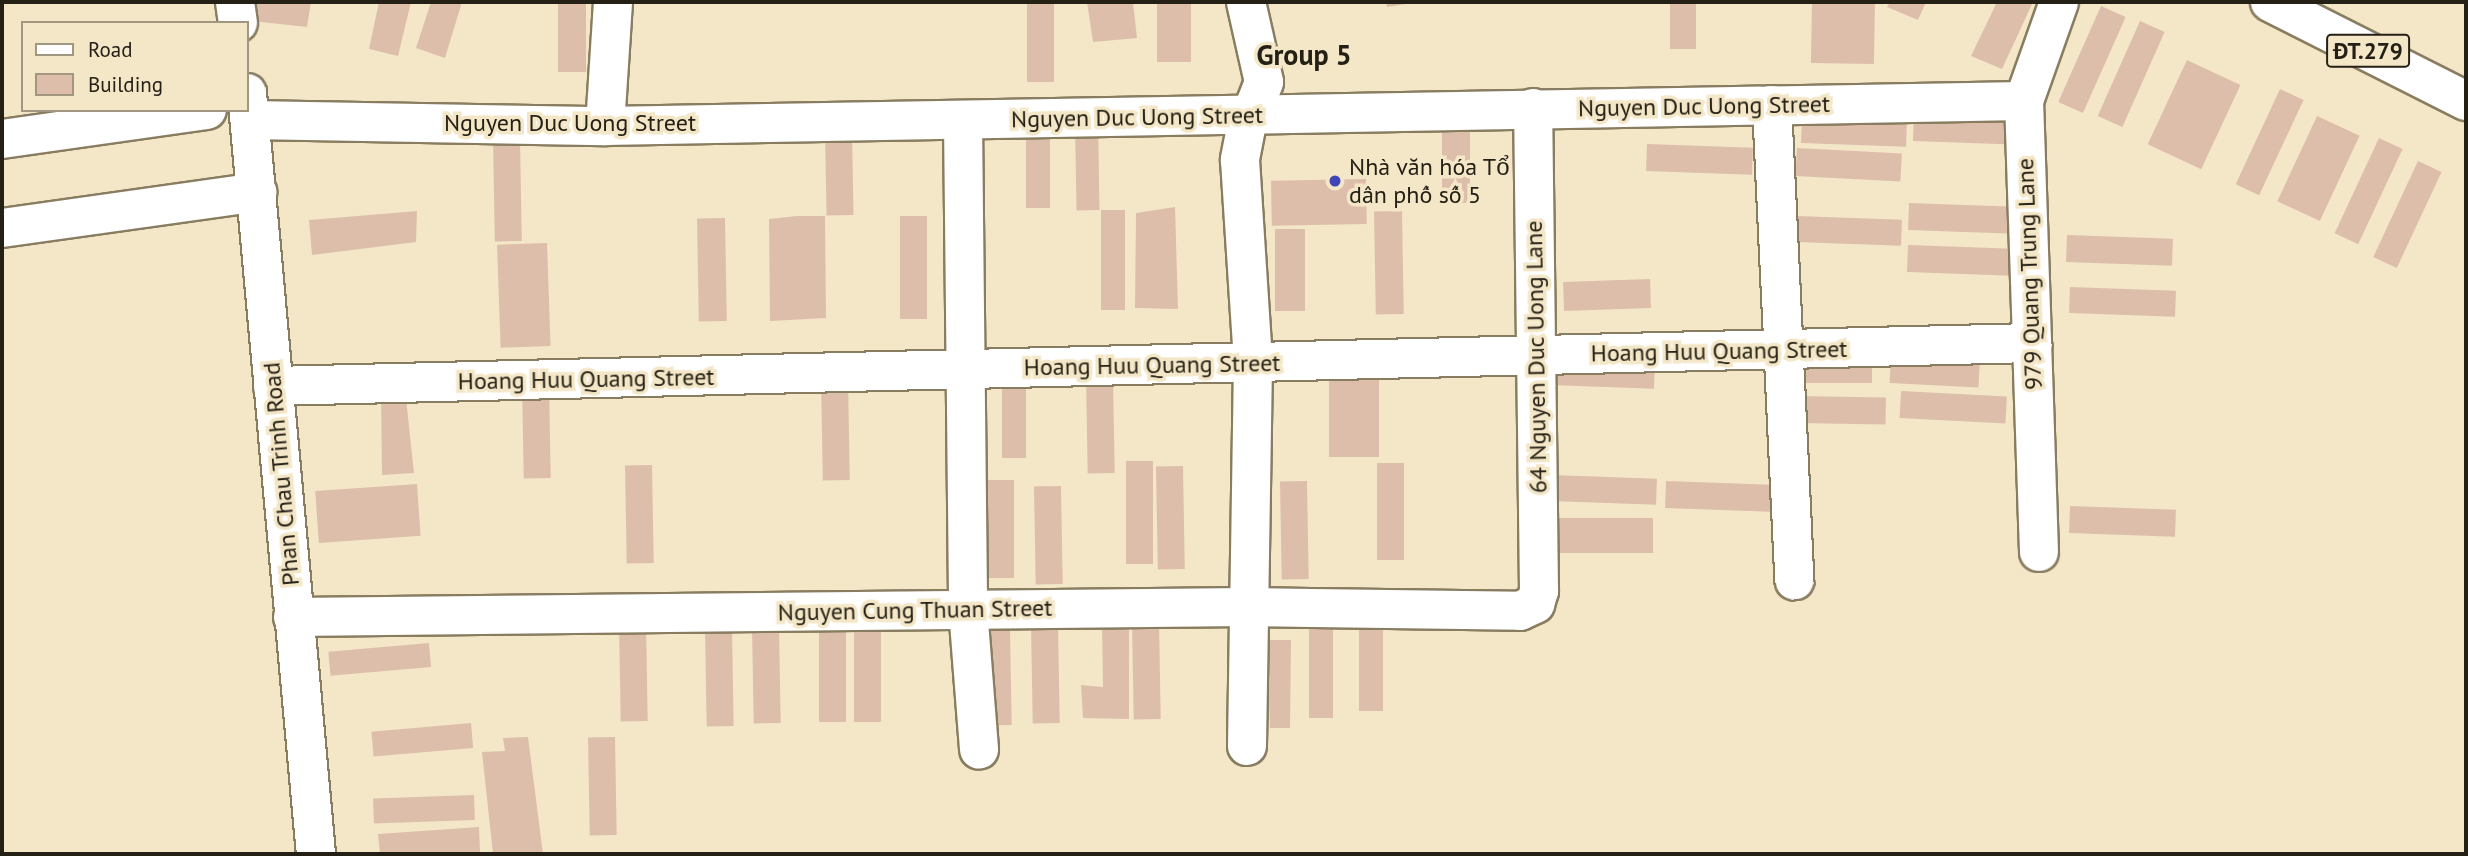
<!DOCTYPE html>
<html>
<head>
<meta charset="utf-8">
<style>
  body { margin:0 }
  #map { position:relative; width:2468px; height:856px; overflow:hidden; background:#f4e7c8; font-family:"PT Sans",sans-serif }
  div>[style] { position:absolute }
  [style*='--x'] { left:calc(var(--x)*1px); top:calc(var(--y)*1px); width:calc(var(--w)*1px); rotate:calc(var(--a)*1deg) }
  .building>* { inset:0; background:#ddbeab; transform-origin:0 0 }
  .roads { filter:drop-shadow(2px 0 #897d61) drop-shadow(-2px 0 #897d61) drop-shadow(0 2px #897d61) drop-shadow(0 -2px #897d61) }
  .minor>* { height:38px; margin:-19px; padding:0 19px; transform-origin:19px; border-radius:19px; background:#fff }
  .major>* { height:38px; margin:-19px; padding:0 19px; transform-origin:19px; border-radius:19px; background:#fff }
  .dots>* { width:19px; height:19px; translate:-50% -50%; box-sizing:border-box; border:4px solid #f4e7c8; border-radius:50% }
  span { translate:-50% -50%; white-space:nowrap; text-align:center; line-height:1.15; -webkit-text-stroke:7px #f4e7c8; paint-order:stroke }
  .shield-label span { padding:2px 5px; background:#f4e7c8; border:2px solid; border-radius:5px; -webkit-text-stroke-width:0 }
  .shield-label { font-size:23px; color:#252015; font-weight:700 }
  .street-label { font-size:24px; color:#252015 }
  .poi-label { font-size:24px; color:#252015 }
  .left { translate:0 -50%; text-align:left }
  .quarter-label { font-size:28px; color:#252015; font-weight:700 }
  .frame { position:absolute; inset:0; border:4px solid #252015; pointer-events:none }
  .legend { position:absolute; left:21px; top:21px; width:228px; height:91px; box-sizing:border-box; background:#f4e7c8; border:2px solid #a19780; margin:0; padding:9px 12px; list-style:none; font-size:21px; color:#252015 }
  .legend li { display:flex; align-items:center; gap:14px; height:35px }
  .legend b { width:35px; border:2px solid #a19780 }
</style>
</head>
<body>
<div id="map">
  <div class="building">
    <div style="clip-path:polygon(223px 2px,311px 2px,307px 27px,225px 18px)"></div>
    <div style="clip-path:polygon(379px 2px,411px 2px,398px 56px,369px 49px)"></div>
    <div style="clip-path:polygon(431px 2px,462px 2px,445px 58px,416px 48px)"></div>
    <div style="left:558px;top:2px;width:28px;height:70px"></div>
    <div style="left:1027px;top:2px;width:27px;height:80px"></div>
    <div style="clip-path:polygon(1087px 2px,1133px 2px,1137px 38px,1093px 42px)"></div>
    <div style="left:1157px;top:2px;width:34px;height:60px"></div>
    <div style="clip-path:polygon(1386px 2px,1412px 2px,1412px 3px,1387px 7px)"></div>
    <div style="left:1670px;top:2px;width:26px;height:47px"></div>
    <div style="left:1812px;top:2px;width:63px;height:61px;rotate:1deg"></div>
    <div style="clip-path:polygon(1890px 2px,1926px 2px,1918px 20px,1887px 7px)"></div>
    <div style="clip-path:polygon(1997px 2px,2033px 2px,2002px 69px,1971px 56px)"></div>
    <div style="left:2101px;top:6px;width:27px;height:105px;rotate:24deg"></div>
    <div style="left:2140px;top:21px;width:27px;height:104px;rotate:24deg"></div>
    <div style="left:2187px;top:60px;width:59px;height:93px;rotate:25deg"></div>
    <div style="left:2280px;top:89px;width:26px;height:105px;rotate:25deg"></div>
    <div style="left:1914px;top:114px;width:106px;height:27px;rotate:2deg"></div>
    <div style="left:1802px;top:116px;width:105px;height:27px;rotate:2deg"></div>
    <div style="left:2317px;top:116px;width:47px;height:94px;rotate:25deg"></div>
    <div style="left:1026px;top:121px;width:24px;height:87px"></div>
    <div style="left:1442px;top:121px;width:28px;height:82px"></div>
    <div style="left:1098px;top:122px;width:88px;height:23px;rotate:89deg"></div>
    <div style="left:852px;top:129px;width:86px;height:27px;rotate:89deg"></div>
    <div style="left:520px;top:138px;width:103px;height:27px;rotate:89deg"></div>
    <div style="left:2379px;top:138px;width:26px;height:105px;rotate:25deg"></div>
    <div style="left:1647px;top:144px;width:106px;height:27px;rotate:2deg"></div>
    <div style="left:1797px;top:148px;width:105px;height:28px;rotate:3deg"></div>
    <div style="left:2418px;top:161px;width:26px;height:106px;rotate:25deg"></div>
    <div style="left:1366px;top:179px;width:45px;height:95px;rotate:89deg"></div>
    <div style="left:1909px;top:203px;width:106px;height:27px;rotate:2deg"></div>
    <div style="clip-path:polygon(1175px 207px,1178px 309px,1135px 308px,1136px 213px)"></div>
    <div style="left:1101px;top:210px;width:24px;height:100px"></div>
    <div style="clip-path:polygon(417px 211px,416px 242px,312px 255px,309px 220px)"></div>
    <div style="left:1402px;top:211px;width:103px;height:28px;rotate:89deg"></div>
    <div style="clip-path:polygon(797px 216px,825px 216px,826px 318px,770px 321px,769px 219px)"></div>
    <div style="left:900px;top:216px;width:27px;height:103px"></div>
    <div style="left:1797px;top:216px;width:105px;height:26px;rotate:2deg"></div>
    <div style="left:725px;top:218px;width:103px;height:28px;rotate:89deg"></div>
    <div style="left:1275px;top:229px;width:30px;height:82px"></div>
    <div style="left:2067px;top:235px;width:106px;height:27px;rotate:2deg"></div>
    <div style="left:547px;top:243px;width:103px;height:50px;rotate:88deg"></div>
    <div style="left:1908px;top:245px;width:105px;height:27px;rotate:2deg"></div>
    <div style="left:1650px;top:279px;width:29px;height:87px;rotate:88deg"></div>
    <div style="left:2070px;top:287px;width:106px;height:26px;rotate:2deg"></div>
    <div style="left:1791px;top:356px;width:81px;height:27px"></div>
    <div style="left:1891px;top:356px;width:89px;height:27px;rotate:3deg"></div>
    <div style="left:1550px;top:358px;width:105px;height:27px;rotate:2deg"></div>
    <div style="left:1329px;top:367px;width:50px;height:90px"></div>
    <div style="left:1002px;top:370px;width:24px;height:88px"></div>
    <div style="left:1113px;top:376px;width:97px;height:27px;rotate:89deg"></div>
    <div style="left:848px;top:377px;width:103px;height:27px;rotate:89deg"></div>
    <div style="left:549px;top:380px;width:98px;height:27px;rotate:89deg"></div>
    <div style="clip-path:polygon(405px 389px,414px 473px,382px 475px,381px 390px)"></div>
    <div style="left:1901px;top:391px;width:106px;height:27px;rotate:3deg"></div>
    <div style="left:1797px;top:396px;width:89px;height:27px;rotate:1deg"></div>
    <div style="left:1126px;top:461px;width:27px;height:103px"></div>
    <div style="left:1404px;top:463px;width:97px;height:27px;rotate:90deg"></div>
    <div style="left:652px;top:465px;width:98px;height:27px;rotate:89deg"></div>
    <div style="left:1183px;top:466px;width:103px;height:27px;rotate:89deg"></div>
    <div style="left:1552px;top:475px;width:105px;height:26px;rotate:2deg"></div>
    <div style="left:1014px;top:480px;width:98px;height:27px;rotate:90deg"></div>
    <div style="left:1307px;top:481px;width:98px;height:27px;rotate:89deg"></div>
    <div style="left:1666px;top:481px;width:105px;height:27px;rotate:2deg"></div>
    <div style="left:417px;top:484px;width:52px;height:102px;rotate:86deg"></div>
    <div style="left:1061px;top:486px;width:98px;height:27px;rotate:89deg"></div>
    <div style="left:2070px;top:506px;width:106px;height:27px;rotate:2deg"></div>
    <div style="left:1557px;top:518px;width:96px;height:35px"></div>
    <div style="left:1359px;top:613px;width:24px;height:98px"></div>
    <div style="left:1309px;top:620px;width:24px;height:98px"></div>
    <div style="clip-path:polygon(1129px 621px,1129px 719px,1083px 718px,1081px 685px,1103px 687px,1102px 622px)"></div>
    <div style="left:1159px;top:621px;width:98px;height:27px;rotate:89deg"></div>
    <div style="left:646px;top:623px;width:98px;height:27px;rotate:89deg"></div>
    <div style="left:881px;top:624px;width:98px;height:27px;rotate:90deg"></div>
    <div style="left:846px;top:625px;width:97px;height:27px;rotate:90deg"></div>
    <div style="left:1058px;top:625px;width:98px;height:27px;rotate:89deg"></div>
    <div style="left:779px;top:626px;width:97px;height:27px;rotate:89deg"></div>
    <div style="left:1010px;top:628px;width:97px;height:26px;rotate:89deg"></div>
    <div style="left:732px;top:629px;width:97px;height:27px;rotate:89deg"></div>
    <div style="clip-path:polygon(1267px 640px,1291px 640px,1290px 728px,1270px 728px)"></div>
    <div style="left:429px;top:643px;width:24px;height:101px;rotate:85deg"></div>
    <div style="left:471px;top:723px;width:25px;height:100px;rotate:85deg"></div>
    <div style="clip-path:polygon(528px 737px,543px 854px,493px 854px,482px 752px,505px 751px,503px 738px)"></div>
    <div style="left:615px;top:737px;width:98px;height:27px;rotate:89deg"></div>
    <div style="left:474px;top:795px;width:25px;height:101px;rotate:88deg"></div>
    <div style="clip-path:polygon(479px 827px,480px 852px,380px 854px,378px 834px)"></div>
  </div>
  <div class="roads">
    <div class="minor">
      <div style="--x:1246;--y:2;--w:82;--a:77.3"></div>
      <div style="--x:1264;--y:82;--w:49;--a:111.4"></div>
      <div style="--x:1246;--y:128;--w:33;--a:101"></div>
      <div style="--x:1240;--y:160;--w:203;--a:86.3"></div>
      <div style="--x:1253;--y:363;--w:383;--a:90.9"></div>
      <div style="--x:1772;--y:105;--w:476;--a:87.3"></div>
      <div style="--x:250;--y:120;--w:355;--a:1"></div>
      <div style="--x:605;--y:126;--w:1419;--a:-1.01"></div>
      <div style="--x:963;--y:120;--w:489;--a:89.4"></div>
      <div style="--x:968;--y:609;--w:141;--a:85.5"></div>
      <div style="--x:605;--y:126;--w:124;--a:-86.3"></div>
      <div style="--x:2;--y:139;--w:207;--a:-8.1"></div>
      <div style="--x:2;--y:228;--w:258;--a:-8"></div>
      <div style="--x:273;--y:386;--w:1760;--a:-1.4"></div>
      <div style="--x:2039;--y:552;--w:451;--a:-91.9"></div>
      <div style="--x:2024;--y:101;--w:105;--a:-70.5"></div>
      <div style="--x:293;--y:617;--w:954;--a:-0.6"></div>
      <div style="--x:1247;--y:607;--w:273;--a:0.8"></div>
      <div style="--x:1520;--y:611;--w:17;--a:-25"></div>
      <div style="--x:1535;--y:604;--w:14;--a:-73"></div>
      <div style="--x:1539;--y:591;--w:483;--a:-90.7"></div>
    </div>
    <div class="major">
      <div style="--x:235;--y:2;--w:21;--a:82"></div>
      <div style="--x:2270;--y:2;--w:220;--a:26.8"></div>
      <div style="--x:247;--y:93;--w:764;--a:84.82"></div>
    </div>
  </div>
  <div class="dots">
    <div style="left:1335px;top:181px;background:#4143b8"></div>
  </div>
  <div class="shield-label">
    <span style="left:2368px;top:51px">ĐT.279</span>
  </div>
  <div class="street-label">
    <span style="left:1704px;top:106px;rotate:-1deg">Nguyen Duc Uong Street</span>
    <span style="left:1137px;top:117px;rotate:-1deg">Nguyen Duc Uong Street</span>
    <span style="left:570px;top:123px">Nguyen Duc Uong Street</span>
    <span style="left:2029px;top:274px;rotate:-92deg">979 Quang Trung Lane</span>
    <span style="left:1719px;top:351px;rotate:-1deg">Hoang Huu Quang Street</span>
    <span style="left:1536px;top:357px;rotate:-91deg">64 Nguyen Duc Uong Lane</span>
    <span style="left:1152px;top:365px;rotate:-1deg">Hoang Huu Quang Street</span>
    <span style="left:586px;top:379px;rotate:-1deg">Hoang Huu Quang Street</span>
    <span style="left:281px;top:474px;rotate:-95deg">Phan Chau Trinh Road</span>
    <span style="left:915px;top:610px;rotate:-1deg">Nguyen Cung Thuan Street</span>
  </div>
  <div class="poi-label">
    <span class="left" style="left:1349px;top:181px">Nhà văn hóa Tổ<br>dân phố số 5</span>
  </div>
  <div class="quarter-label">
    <span style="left:1304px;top:55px">Group 5</span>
  </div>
  <div class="frame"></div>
  <ul class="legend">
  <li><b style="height:9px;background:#fff"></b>Road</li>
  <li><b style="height:19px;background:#ddbeab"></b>Building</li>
  </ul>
</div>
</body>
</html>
